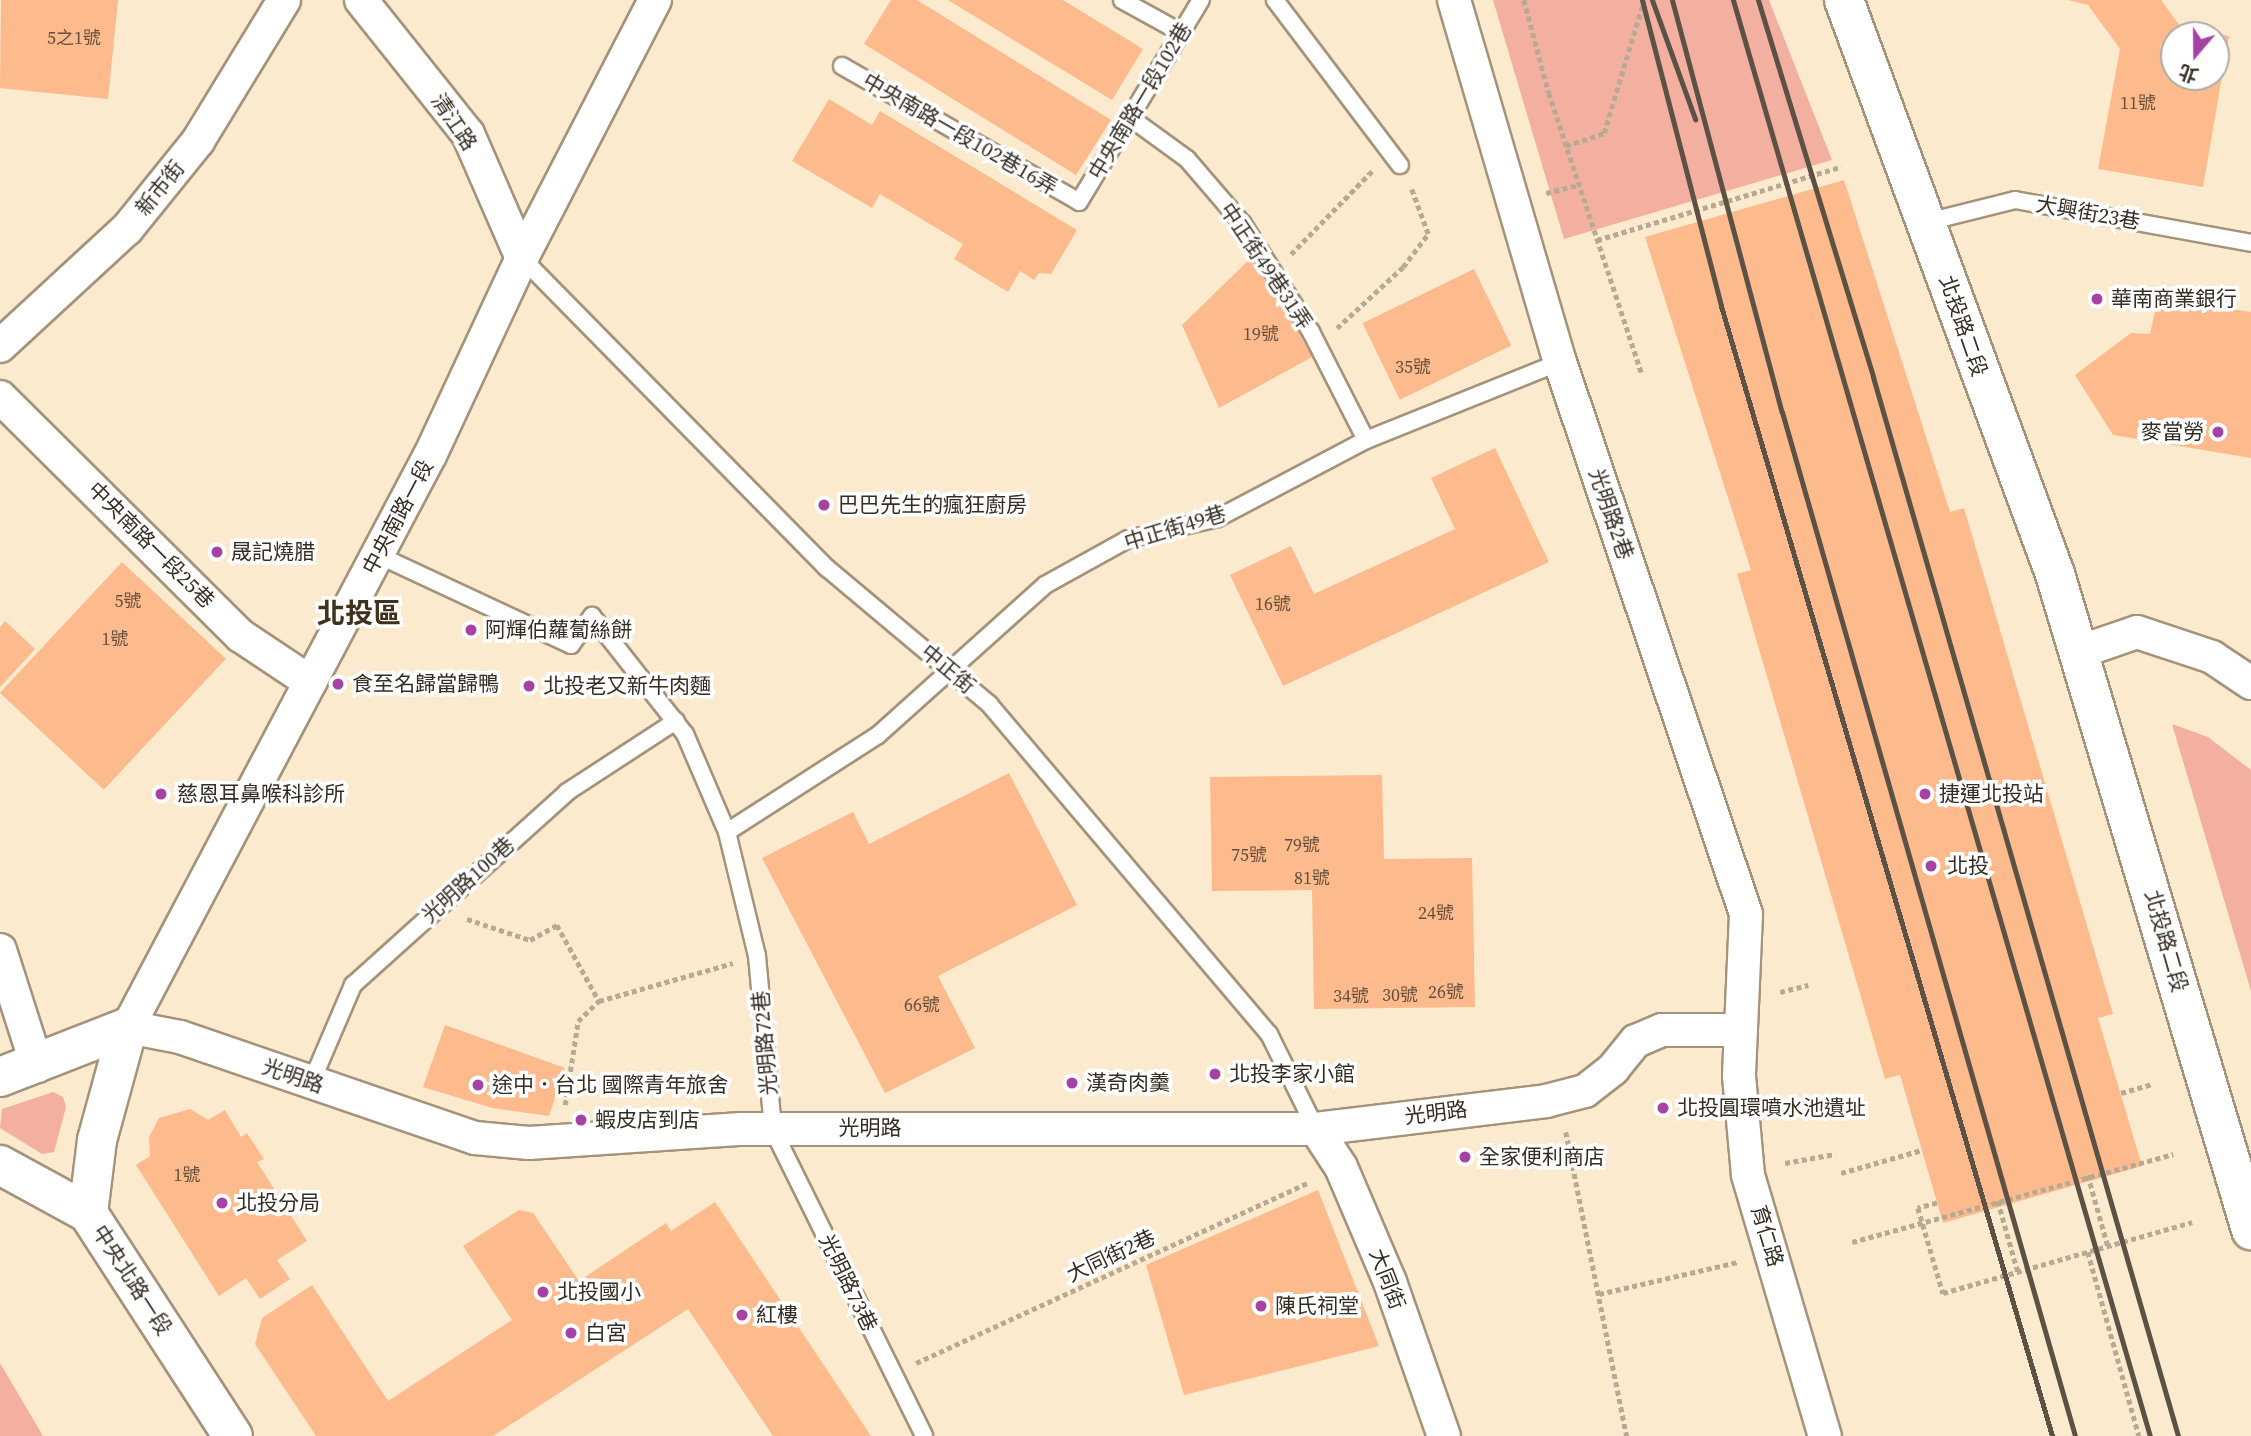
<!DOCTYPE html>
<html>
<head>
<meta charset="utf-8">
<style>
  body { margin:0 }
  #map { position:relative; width:2251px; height:1436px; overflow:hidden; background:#fceacf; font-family:"Source Serif 4","Noto Sans TC",serif }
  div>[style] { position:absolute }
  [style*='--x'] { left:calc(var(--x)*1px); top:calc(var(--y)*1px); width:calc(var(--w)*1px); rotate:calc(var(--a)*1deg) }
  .green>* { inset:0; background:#f3b0a1 }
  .building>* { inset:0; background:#fdba8c; transform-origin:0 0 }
  .path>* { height:4.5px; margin-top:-2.25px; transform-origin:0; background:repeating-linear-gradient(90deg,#b7a993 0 5px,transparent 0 8.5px) }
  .roads { filter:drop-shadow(2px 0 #a4937a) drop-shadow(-2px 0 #a4937a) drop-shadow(0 2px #a4937a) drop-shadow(0 -2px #a4937a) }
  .service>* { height:16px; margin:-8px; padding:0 8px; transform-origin:8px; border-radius:8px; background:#fff }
  .minor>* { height:32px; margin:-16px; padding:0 16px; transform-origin:16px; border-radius:16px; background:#fff }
  .tertiary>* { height:38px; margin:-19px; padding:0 19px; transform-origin:19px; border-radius:19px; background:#fff }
  .rail>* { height:5px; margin:-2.5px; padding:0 2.5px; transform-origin:2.5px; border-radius:2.5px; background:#5b5245 }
  .dots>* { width:19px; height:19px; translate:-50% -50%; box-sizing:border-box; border:4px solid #fff; border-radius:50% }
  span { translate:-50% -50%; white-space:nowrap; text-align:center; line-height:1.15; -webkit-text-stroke:7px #fff; paint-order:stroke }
  .number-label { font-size:18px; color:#66503d }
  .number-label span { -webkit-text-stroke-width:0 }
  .street-label { font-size:21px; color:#342d23 }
  .poi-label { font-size:21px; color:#342d23 }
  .left { translate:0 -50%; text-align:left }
  .right { translate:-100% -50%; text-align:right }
  .district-label { font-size:28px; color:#3f311b; font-weight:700 }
  .north { position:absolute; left:2160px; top:21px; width:70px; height:70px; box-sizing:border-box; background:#fff; border:2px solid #aeaba7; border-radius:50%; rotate:200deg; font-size:19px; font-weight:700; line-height:28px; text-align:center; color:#342d23 }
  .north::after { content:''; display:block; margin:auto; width:24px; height:32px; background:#a641a5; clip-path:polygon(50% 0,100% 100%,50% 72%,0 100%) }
</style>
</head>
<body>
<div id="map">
  <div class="green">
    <div style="clip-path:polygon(1493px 0,1769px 0,1832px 160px,1564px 239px)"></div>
    <div style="clip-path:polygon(2172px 724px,2208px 737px,2251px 770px,2251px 991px)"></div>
    <div style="clip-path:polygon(53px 1092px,63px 1097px,66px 1107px,54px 1152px,42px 1154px,0 1128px,2px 1109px)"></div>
    <div style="clip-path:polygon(0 1363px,43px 1436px,0 1436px)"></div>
  </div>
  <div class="building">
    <div style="clip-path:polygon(1px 0,118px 0,108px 99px,0 88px)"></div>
    <div style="clip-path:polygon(891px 0,917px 0,1111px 120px,1076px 175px,864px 44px)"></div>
    <div style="clip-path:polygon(948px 0,1063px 0,1143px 49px,1112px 100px)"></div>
    <div style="clip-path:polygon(evenodd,2068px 0,2161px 0,2180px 26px,2229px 36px,2203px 187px,2098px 169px,2120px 49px,2088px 5px,2068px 0,2174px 35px,2216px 35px,2216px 77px,2174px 77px,2174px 35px)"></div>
    <div style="clip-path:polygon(829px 99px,872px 125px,880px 111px,1077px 230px,1051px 274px,1039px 273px,1034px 280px,1020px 271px,1008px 292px,954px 259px,963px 244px,880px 194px,872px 208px,792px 161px)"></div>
    <div style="clip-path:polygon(1844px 180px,1950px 512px,1964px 508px,2113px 1014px,2098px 1018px,2142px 1166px,1943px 1223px,1900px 1075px,1885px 1079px,1737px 574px,1751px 570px,1645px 237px)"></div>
    <div style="clip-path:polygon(1256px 253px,1312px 357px,1219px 408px,1182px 325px)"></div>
    <div style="left:1474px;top:269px;width:85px;height:124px;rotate:64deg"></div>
    <div style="clip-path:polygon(2158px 297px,2251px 312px,2251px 458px,2113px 435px,2075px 375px,2131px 333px,2150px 334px)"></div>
    <div style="clip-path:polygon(1495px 448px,1549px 562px,1283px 686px,1230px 575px,1291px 546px,1314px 594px,1455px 529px,1431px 478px)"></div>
    <div style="left:122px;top:562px;width:142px;height:179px;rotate:43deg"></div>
    <div style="clip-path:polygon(5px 621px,35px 649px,0 687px,0 627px)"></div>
    <div style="clip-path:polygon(1009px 773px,1077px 905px,938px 976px,975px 1048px,885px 1093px,762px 858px,853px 812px,869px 844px)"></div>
    <div style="clip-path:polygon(1382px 775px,1384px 859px,1472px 858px,1475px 1007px,1314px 1009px,1312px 890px,1212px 891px,1210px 777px)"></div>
    <div style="clip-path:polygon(445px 1025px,565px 1068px,549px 1116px,492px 1108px,423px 1087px)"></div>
    <div style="clip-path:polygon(190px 1109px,208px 1120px,225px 1110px,241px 1137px,247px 1133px,264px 1159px,257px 1162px,307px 1241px,277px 1260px,290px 1279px,260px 1299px,246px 1278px,219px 1296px,136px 1165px,150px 1156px,149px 1137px,159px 1118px)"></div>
    <div style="clip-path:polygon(1318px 1190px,1379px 1346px,1184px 1395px,1146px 1265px)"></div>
    <div style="clip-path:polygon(715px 1202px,871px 1436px,773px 1436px,688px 1309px,493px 1436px,316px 1436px,255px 1344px,262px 1318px,312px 1285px,388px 1401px,512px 1320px,463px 1246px,519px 1210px,533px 1213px,579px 1281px,666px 1223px,671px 1231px)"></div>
  </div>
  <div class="path">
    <div style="--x:1524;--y:0;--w:96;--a:75"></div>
    <div style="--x:1549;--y:93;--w:297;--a:71.7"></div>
    <div style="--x:1566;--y:146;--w:40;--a:-18.9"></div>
    <div style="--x:1604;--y:133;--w:139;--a:-73.3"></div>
    <div style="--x:1546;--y:193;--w:34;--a:-14"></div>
    <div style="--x:1597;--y:240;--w:255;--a:-16.7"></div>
    <div style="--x:1291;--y:254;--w:117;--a:-45.7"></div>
    <div style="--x:1337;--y:328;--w:90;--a:-42.7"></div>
    <div style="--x:1403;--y:267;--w:41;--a:-52.9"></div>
    <div style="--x:1428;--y:234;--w:49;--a:-110.3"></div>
    <div style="--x:467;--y:919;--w:66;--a:18.4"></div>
    <div style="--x:530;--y:940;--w:31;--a:-29"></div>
    <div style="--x:557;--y:925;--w:87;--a:61.1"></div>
    <div style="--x:599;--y:1001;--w:139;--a:-15.8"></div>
    <div style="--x:1780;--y:992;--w:29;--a:-14"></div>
    <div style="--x:2121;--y:1093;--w:33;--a:-16"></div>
    <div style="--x:565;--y:1105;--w:85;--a:-81.2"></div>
    <div style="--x:578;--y:1021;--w:29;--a:-44"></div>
    <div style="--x:1566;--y:1132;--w:310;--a:78.7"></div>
    <div style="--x:1785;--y:1163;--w:51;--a:-10.2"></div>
    <div style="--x:1841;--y:1173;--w:84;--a:-15.9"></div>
    <div style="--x:2088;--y:1175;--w:74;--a:74.3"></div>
    <div style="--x:1998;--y:1201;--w:74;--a:74.3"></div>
    <div style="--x:1937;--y:1203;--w:20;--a:165"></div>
    <div style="--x:1918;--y:1208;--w:89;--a:73.6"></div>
    <div style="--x:1943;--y:1293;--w:259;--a:-15.9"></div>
    <div style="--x:1852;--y:1242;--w:333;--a:-15.3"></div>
    <div style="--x:2088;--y:1252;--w:191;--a:74.5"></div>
    <div style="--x:1599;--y:1294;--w:143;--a:-13"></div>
    <div style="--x:916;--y:1363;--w:433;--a:-24.7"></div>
  </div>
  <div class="roads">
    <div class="service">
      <div style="--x:1122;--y:0;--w:66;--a:28.9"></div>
      <div style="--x:1275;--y:0;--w:207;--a:52.9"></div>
      <div style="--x:842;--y:66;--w:273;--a:29.8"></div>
      <div style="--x:1079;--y:202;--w:236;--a:-58.9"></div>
      <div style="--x:1132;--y:119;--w:68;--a:36"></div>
      <div style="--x:1187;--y:159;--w:86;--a:49.3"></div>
      <div style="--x:1243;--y:224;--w:128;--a:57.8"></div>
      <div style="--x:1311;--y:332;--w:121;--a:63"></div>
      <div style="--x:1927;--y:222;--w:91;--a:-14"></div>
      <div style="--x:2015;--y:200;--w:240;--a:10.3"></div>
      <div style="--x:522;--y:258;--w:435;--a:45.5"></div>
      <div style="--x:827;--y:568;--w:212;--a:40"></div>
      <div style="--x:989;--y:704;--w:433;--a:49.7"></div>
      <div style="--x:1269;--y:1034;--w:106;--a:63.7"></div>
      <div style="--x:378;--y:555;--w:213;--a:25"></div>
      <div style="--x:571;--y:645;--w:36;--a:-54"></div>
      <div style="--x:592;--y:616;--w:150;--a:51.8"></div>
      <div style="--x:685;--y:734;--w:107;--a:66.8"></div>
      <div style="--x:727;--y:832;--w:128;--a:76.4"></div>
      <div style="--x:757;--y:956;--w:175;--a:84.7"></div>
      <div style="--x:773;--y:1130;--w:341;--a:63.7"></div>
      <div style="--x:727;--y:832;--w:179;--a:-32.7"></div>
      <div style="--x:878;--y:735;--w:224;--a:-41.9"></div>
      <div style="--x:1045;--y:585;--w:95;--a:-29"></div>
      <div style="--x:1128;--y:539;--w:92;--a:-13.1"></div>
      <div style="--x:1218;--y:518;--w:167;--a:-27.8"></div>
      <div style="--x:1366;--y:440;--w:209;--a:-21.9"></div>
      <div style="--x:311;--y:1083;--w:107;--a:-66.8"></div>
      <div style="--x:353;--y:985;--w:288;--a:-42"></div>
      <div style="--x:567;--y:792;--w:130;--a:-33.1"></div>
    </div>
    <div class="minor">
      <div style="--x:361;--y:0;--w:171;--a:51.4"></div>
      <div style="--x:468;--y:134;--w:135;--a:66.5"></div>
      <div style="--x:655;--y:0;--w:290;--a:117.3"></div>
      <div style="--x:522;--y:258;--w:217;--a:115"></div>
      <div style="--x:430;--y:455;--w:647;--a:117.83"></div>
      <div style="--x:128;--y:1027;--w:53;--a:10.9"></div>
      <div style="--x:180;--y:1037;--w:312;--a:18.9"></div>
      <div style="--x:475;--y:1138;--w:54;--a:5.3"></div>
      <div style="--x:529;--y:1143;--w:213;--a:-3.8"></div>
      <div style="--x:742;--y:1129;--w:574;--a:0"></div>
      <div style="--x:1316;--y:1129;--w:232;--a:-6.9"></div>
      <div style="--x:1546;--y:1101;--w:40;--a:-14.4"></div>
      <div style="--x:1585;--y:1091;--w:36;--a:-38"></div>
      <div style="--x:1613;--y:1069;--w:36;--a:-51"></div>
      <div style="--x:1636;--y:1041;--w:28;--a:-23"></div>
      <div style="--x:1662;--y:1030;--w:79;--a:0"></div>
      <div style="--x:1454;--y:0;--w:377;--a:73.7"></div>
      <div style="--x:1560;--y:362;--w:582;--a:71.38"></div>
      <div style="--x:1746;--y:914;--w:162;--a:92.5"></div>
      <div style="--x:1739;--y:1076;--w:99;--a:84.8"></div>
      <div style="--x:1748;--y:1175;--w:272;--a:73.6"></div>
      <div style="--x:0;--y:346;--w:173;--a:-42.7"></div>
      <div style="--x:127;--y:229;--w:113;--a:-51.1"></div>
      <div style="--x:198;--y:141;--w:165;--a:-58.6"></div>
      <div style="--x:0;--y:397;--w:339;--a:44.8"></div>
      <div style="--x:241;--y:636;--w:83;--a:33.7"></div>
      <div style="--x:2079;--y:652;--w:61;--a:-19"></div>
      <div style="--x:2137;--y:632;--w:79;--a:18.4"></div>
      <div style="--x:2212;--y:657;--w:47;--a:33.7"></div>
      <div style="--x:0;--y:950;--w:122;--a:72.3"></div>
      <div style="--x:1316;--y:1129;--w:45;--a:56.7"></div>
      <div style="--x:1341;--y:1167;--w:125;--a:66.9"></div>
      <div style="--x:1390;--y:1282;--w:163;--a:70.7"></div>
    </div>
    <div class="tertiary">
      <div style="--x:1844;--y:0;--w:612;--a:69.82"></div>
      <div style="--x:2055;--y:574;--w:685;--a:73.36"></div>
      <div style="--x:128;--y:1027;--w:117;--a:105.3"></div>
      <div style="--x:97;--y:1140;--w:74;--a:97"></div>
      <div style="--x:88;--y:1213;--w:266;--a:57"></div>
      <div style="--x:0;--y:1077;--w:137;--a:-21.3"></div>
      <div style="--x:0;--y:1165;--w:100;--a:28.6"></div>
    </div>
  </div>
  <div class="rail">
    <div style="--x:1642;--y:0;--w:316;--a:75.5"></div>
    <div style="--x:1721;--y:306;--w:1177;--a:73.67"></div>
    <div style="--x:1652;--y:0;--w:127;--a:70.1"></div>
    <div style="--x:1672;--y:0;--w:426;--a:75.1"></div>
    <div style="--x:1782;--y:412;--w:1065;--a:74.03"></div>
    <div style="--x:1733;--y:0;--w:1495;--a:73.81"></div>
    <div style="--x:1758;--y:0;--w:394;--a:73"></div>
    <div style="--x:1873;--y:377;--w:1102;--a:73.93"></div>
  </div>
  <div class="dots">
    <div style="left:2097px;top:299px;background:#a641a5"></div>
    <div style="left:2218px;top:432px;background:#a641a5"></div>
    <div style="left:824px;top:505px;background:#a641a5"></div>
    <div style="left:217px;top:552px;background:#a641a5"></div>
    <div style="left:471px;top:630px;background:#a641a5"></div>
    <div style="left:338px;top:684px;background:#a641a5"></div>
    <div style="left:529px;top:686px;background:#a641a5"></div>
    <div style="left:161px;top:794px;background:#a641a5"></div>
    <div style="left:1925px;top:794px;background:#a641a5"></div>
    <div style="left:1931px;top:866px;background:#a641a5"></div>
    <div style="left:1215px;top:1074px;background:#a641a5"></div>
    <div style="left:1072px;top:1083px;background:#a641a5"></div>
    <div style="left:478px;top:1085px;background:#a641a5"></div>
    <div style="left:1663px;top:1108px;background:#a641a5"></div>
    <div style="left:581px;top:1120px;background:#a641a5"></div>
    <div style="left:1465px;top:1157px;background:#a641a5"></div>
    <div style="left:222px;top:1203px;background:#a641a5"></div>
    <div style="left:543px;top:1292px;background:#a641a5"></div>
    <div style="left:1261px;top:1306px;background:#a641a5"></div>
    <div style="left:742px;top:1315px;background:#a641a5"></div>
    <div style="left:571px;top:1333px;background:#a641a5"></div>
  </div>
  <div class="number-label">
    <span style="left:74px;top:38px">5之1號</span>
    <span style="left:2138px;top:103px">11號</span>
    <span style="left:1261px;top:334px">19號</span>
    <span style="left:1413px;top:367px">35號</span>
    <span style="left:128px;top:601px">5號</span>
    <span style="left:1273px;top:604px">16號</span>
    <span style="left:115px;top:639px">1號</span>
    <span style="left:1302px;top:845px">79號</span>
    <span style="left:1249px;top:855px">75號</span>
    <span style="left:1312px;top:878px">81號</span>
    <span style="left:1436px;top:913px">24號</span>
    <span style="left:1446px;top:992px">26號</span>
    <span style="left:1400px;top:995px">30號</span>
    <span style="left:1351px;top:996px">34號</span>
    <span style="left:922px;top:1005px">66號</span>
    <span style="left:187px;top:1175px">1號</span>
  </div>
  <div class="street-label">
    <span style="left:1140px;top:101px;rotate:-59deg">中央南路一段102巷</span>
    <span style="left:454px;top:122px;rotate:56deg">清江路</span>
    <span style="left:960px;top:134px;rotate:30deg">中央南路一段102巷16弄</span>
    <span style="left:160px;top:188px;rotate:-51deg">新市街</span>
    <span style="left:2088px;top:213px;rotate:10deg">大興街23巷</span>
    <span style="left:1266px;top:266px;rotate:56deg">中正街49巷31弄</span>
    <span style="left:1963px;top:326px;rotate:71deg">北投路二段</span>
    <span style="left:1611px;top:514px;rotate:71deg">光明路2巷</span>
    <span style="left:398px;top:517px;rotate:-62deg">中央南路一段</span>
    <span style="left:1175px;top:528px;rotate:-17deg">中正街49巷</span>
    <span style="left:151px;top:545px;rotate:45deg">中央南路一段25巷</span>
    <span style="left:948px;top:669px;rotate:40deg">中正街</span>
    <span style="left:468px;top:880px;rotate:-42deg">光明路100巷</span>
    <span style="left:2166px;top:941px;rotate:74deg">北投路二段</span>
    <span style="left:765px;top:1043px;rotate:-95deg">光明路72巷</span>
    <span style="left:293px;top:1076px;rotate:19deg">光明路</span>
    <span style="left:1436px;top:1113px;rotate:-7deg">光明路</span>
    <span style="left:870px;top:1128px">光明路</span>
    <span style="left:1767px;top:1236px;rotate:73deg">育仁路</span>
    <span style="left:1111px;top:1256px;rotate:-25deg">大同街2巷</span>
    <span style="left:1387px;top:1279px;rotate:69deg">大同街</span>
    <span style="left:132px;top:1280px;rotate:57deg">中央北路一段</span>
    <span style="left:848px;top:1283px;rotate:64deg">光明路73巷</span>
  </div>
  <div class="poi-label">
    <span class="left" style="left:2111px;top:299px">華南商業銀行</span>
    <span class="right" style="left:2204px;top:432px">麥當勞</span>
    <span class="left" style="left:838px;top:505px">巴巴先生的瘋狂廚房</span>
    <span class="left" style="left:231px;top:552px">晟記燒腊</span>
    <span class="left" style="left:485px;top:630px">阿輝伯蘿蔔絲餅</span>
    <span class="left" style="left:352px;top:684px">食至名歸當歸鴨</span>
    <span class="left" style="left:543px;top:686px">北投老又新牛肉麵</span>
    <span class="left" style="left:177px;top:794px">慈恩耳鼻喉科診所</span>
    <span class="left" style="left:1939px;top:794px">捷運北投站</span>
    <span class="left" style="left:1947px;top:866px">北投</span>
    <span class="left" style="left:1229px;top:1074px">北投李家小館</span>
    <span class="left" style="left:1086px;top:1083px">漢奇肉羹</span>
    <span class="left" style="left:492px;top:1085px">途中．台北 國際青年旅舍</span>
    <span class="left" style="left:1677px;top:1108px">北投圓環噴水池遺址</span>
    <span class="left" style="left:595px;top:1120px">蝦皮店到店</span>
    <span class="left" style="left:1479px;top:1157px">全家便利商店</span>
    <span class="left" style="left:236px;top:1203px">北投分局</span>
    <span class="left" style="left:557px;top:1292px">北投國小</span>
    <span class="left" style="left:1275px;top:1306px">陳氏祠堂</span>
    <span class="left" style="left:756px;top:1315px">紅樓</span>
    <span class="left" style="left:585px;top:1333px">白宮</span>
  </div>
  <div class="district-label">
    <span style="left:359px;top:613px">北投區</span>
  </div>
  <div class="north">北</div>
</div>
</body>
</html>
